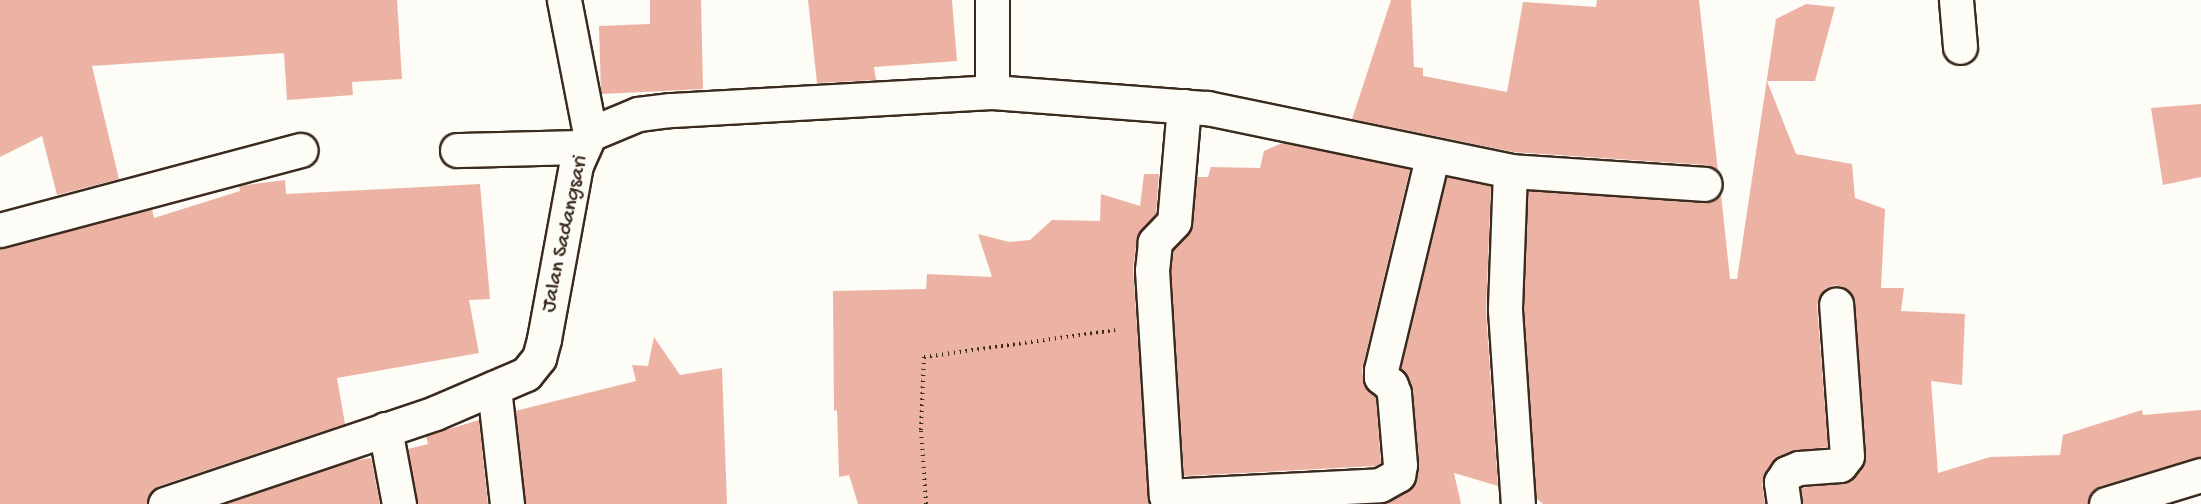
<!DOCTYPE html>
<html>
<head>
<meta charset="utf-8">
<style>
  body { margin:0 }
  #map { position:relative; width:2201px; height:504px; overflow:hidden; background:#fdfcf7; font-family:"Gochi Hand",sans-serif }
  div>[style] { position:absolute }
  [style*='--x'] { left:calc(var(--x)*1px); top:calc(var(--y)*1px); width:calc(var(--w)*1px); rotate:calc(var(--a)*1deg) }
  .building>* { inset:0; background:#ecb3a5 }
  .path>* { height:4px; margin-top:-2px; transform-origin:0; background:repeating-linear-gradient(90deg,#3b2a1e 0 1.5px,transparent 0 6px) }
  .roads { filter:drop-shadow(2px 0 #3b2a1e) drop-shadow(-2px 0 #3b2a1e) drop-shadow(0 2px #3b2a1e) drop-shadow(0 -2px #3b2a1e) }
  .minor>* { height:33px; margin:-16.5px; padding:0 16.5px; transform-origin:16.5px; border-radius:16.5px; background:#fdfcf7 }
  span { translate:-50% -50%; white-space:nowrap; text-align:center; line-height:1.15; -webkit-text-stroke:4.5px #fdfcf7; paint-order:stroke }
  .street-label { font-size:22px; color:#3b2a1e }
</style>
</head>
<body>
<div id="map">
  <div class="building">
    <div style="clip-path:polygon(0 0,397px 0,402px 79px,352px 82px,353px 95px,287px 100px,284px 53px,92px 66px,119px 179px,57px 195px,42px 136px,0 157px)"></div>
    <div style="clip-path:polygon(650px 0,701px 0,703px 89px,601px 94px,599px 26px,650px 24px)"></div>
    <div style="clip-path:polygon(808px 0,952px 0,957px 61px,874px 67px,876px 80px,817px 83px)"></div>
    <div style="clip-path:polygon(1391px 0,1411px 0,1414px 67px,1423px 68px,1423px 76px,1507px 92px,1523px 2px,1596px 7px,1597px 0,1699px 0,1718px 171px,1706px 165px,1513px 152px,1352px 119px)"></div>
    <div style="clip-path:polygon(1806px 4px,1835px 7px,1815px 81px,1767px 81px,1796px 154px,1852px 164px,1855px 198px,1885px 209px,1881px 288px,1904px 288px,1901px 311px,1965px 314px,1962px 385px,1931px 381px,1938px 473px,1990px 457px,2060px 455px,2063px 435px,2142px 410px,2143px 415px,2201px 410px,2201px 457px,2101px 486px,2092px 492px,2088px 504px,1802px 504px,1801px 488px,1848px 482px,1862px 468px,1866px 455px,1855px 303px,1851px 293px,1835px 285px,1825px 289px,1817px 305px,1828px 447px,1792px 451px,1772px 462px,1762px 484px,1765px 504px,1543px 504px,1536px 498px,1524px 310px,1528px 191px,1704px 203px,1721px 194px,1730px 279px,1737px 279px,1776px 19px)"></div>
    <div style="clip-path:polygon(2201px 104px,2201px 177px,2163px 185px,2151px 108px)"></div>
    <div style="clip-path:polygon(1282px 143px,1410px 169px,1362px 370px,1364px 386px,1376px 397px,1381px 463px,1375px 466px,1184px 476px,1171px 270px,1173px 250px,1192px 224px,1197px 177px,1208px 177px,1211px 167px,1260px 168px,1264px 151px)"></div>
    <div style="clip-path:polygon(1144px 174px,1159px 174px,1156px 214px,1137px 239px,1133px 268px,1149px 504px,858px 504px,849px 475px,839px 477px,837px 410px,834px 411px,833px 291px,926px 289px,927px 274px,992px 277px,978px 234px,1009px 242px,1030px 240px,1052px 220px,1100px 221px,1101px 194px,1140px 206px)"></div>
    <div style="clip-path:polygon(1447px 177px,1491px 186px,1486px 311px,1498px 486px,1454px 473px,1461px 504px,1376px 504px,1407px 491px,1416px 479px,1413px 391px,1401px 369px)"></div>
    <div style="clip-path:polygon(285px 180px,286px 194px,480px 184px,490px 299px,469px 300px,479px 353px,337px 378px,345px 424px,159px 486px,151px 492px,147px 504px,0 504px,0 248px,152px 209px,154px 218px,240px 191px,239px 186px)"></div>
    <div style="clip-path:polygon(654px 337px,680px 375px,722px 368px,727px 504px,525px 504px,515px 411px,636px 381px,632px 365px,648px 366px)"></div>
    <div style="clip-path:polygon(479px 420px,488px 504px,417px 504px,408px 449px,428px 444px,426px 436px)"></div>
    <div style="clip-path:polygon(371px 458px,380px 504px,224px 504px,352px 461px)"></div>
  </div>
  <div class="path">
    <div style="--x:926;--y:504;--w:74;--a:-93.9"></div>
    <div style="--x:921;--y:430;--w:73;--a:-87.6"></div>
    <div style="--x:924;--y:357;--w:193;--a:-8"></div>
  </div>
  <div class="roads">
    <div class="minor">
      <div style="--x:564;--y:0;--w:136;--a:79"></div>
      <div style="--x:1956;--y:0;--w:47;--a:85.1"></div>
      <div style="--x:992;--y:92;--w:216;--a:4.3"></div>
      <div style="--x:1207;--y:108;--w:309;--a:11.7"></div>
      <div style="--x:1510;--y:171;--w:195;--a:3.8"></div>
      <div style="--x:1184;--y:106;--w:116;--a:94.9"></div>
      <div style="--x:1174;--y:222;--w:28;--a:134"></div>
      <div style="--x:1155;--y:242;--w:28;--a:96"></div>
      <div style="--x:1152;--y:270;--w:226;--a:86.5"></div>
      <div style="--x:1166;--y:496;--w:214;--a:-2.9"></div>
      <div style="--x:1380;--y:485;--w:21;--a:-29"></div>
      <div style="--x:1398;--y:475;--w:10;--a:-79"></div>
      <div style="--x:1400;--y:465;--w:72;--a:-94.8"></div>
      <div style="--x:1394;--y:393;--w:9;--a:-111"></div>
      <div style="--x:1391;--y:385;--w:13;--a:-141"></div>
      <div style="--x:1381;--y:377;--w:7;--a:-90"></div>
      <div style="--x:1381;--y:370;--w:219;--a:-76.5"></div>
      <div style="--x:457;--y:150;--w:126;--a:-1.4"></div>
      <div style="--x:1510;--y:171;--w:139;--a:92.1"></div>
      <div style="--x:1505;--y:310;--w:194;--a:86.2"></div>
      <div style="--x:0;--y:230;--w:311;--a:-14.9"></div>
      <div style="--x:494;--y:388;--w:117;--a:83.6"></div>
      <div style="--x:385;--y:429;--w:76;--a:79.4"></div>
      <div style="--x:165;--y:504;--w:285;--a:-18.6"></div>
      <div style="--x:435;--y:413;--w:99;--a:-23.2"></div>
      <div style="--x:526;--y:374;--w:21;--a:-51"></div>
      <div style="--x:539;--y:358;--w:20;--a:-75"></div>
      <div style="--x:544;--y:339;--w:177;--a:-79.6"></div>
      <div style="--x:576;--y:165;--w:34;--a:-66"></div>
      <div style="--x:590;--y:134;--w:52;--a:-22.6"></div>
      <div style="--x:638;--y:114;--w:33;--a:-7"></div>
      <div style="--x:671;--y:110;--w:322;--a:-3.2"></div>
      <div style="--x:992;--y:92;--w:92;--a:-90"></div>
      <div style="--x:1784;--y:504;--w:22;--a:-98"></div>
      <div style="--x:1781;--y:482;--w:11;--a:-56"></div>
      <div style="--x:1787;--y:473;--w:13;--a:-23"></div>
      <div style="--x:1799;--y:468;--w:41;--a:-4.2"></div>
      <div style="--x:1840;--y:465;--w:11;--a:-52"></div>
      <div style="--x:1847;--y:456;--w:152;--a:-94.1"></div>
      <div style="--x:2106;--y:504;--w:99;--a:-17"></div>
    </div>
  </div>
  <div class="street-label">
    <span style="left:566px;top:234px;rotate:-78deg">Jalan Sadangsari</span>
  </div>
</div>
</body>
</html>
